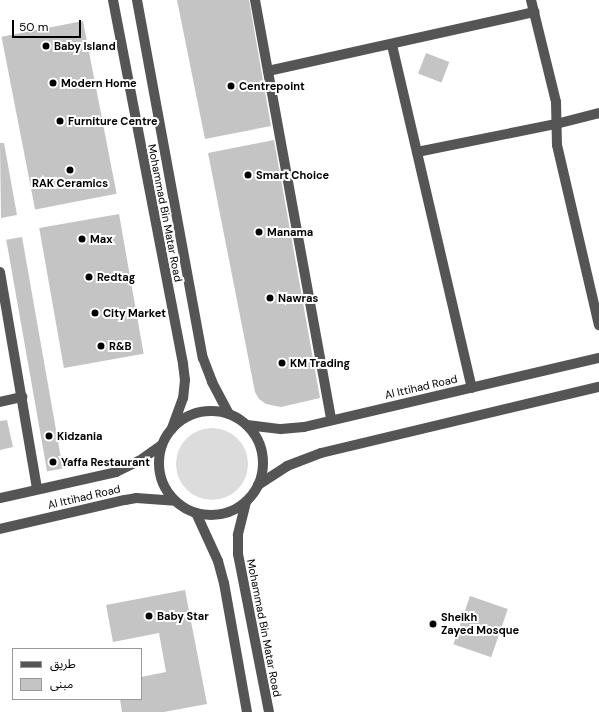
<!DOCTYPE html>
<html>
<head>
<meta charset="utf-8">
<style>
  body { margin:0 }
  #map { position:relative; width:599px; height:712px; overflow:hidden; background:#fff; font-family:"DM Sans","Noto Sans Arabic",sans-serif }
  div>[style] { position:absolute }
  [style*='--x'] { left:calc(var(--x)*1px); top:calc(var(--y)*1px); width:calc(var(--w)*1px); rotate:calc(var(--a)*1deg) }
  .green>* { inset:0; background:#dcdcdc }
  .round { border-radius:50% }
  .building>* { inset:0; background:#c4c4c4; transform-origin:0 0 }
  .minor>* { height:10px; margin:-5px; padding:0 5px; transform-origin:5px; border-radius:5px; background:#555 }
  .minor>.ring { margin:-5px; padding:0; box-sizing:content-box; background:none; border:10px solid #555; border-radius:50% }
  .dots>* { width:11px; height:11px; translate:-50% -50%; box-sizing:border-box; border:2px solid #fff; border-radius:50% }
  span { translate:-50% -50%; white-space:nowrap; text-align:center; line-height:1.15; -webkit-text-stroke:4px #fff; paint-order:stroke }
  .poi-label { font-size:11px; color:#000; font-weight:700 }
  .left { translate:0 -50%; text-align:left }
  .street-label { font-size:11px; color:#000 }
  .legend { position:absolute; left:12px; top:648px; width:130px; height:52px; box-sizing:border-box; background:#fff; border:1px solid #999; margin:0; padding:5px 7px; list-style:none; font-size:12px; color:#000 }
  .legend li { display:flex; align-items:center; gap:8px; height:20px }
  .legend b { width:20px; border:1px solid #999 }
  .scale { position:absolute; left:12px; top:20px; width:69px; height:18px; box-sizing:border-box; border:2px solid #000; border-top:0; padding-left:5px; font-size:12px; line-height:14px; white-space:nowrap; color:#000; -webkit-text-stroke:3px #fff; paint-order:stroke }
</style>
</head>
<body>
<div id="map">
  <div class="green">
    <div class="round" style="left:176px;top:428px;width:72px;height:72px"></div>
  </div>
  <div class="building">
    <div style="clip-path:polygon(177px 0,249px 0,271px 126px,205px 139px)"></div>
    <div style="left:83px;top:21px;width:176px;height:83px;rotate:79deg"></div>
    <div style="left:426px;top:53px;width:25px;height:22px;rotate:21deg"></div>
    <div style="clip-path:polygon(274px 140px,320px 398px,281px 407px,266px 404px,259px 399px,255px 392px,208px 153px)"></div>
    <div style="clip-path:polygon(0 143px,4px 143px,17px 215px,1px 218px)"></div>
    <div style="left:119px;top:214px;width:142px;height:81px;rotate:80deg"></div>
    <div style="left:22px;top:237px;width:235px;height:16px;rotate:80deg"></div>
    <div style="clip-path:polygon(7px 420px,13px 447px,0 450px,0 421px)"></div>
    <div style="clip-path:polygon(185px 590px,207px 704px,164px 712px,122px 712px,120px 699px,141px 699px,141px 677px,166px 672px,159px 633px,113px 642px,106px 605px)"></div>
    <div style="left:470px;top:596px;width:40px;height:51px;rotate:19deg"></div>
  </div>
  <div class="minor">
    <div style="--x:113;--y:0;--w:371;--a:79.1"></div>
    <div style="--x:183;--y:364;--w:16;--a:83"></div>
    <div style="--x:185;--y:380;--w:18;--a:96"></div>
    <div style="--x:183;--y:398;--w:33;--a:110"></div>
    <div style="--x:137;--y:0;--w:364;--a:79.6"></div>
    <div style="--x:203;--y:358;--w:26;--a:69"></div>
    <div style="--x:212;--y:382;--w:36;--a:62"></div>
    <div style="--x:255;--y:0;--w:427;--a:79.7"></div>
    <div style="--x:531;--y:0;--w:105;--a:76.2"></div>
    <div style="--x:556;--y:102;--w:43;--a:88.7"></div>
    <div style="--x:557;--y:145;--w:185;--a:76.9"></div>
    <div style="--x:392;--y:45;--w:352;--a:76.9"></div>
    <div style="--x:268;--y:71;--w:273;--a:-12.5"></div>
    <div style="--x:417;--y:152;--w:142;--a:-11.4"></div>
    <div style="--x:556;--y:124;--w:44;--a:-14.3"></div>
    <div style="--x:0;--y:272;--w:220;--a:80.3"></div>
    <div style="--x:0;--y:402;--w:23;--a:-13"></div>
    <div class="ring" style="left:159px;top:411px;width:94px;height:94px"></div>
    <div style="--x:247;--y:425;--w:34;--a:7"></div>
    <div style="--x:281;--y:429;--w:23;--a:-5"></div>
    <div style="--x:304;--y:427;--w:303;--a:-13.2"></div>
    <div style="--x:258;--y:485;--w:35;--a:-33"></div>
    <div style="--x:287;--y:466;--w:36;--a:-21"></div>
    <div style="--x:321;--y:453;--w:286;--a:-13.4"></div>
    <div style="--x:0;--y:498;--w:119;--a:-12.6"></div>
    <div style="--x:116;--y:472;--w:25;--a:-26"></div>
    <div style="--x:139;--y:461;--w:28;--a:-35"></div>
    <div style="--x:246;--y:502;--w:34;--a:104"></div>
    <div style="--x:238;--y:535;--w:19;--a:90"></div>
    <div style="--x:238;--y:554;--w:161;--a:78.9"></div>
    <div style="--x:196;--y:513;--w:53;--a:65.4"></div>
    <div style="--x:218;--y:561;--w:23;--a:75"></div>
    <div style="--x:224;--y:583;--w:131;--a:79.9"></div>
    <div style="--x:0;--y:529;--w:128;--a:-13.1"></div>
    <div style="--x:125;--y:500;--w:11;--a:-10"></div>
    <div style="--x:136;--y:498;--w:39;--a:4"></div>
  </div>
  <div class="dots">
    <div style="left:46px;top:46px;background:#000"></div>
    <div style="left:53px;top:83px;background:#000"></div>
    <div style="left:231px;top:86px;background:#000"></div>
    <div style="left:60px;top:121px;background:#000"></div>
    <div style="left:70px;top:170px;background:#000"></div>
    <div style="left:248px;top:175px;background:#000"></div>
    <div style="left:259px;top:232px;background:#000"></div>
    <div style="left:82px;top:239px;background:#000"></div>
    <div style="left:89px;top:277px;background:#000"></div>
    <div style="left:270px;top:298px;background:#000"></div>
    <div style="left:95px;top:313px;background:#000"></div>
    <div style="left:101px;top:346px;background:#000"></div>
    <div style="left:282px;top:363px;background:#000"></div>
    <div style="left:49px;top:436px;background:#000"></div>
    <div style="left:53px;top:462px;background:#000"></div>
    <div style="left:149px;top:616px;background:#000"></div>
    <div style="left:433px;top:624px;background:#000"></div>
  </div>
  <div class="poi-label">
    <span class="left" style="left:54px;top:46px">Baby Island</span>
    <span class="left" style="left:61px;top:83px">Modern Home</span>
    <span class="left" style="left:239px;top:86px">Centrepoint</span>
    <span class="left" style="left:68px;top:121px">Furniture Centre</span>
    <span class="left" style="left:256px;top:175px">Smart Choice</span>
    <span style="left:70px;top:183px">RAK Ceramics</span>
    <span class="left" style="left:267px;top:232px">Manama</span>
    <span class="left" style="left:90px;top:239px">Max</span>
    <span class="left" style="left:97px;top:277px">Redtag</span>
    <span class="left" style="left:278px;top:298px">Nawras</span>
    <span class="left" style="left:103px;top:313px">City Market</span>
    <span class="left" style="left:109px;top:346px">R&amp;B</span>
    <span class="left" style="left:290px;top:363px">KM Trading</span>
    <span class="left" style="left:57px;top:436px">Kidzania</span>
    <span class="left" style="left:61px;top:462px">Yaffa Restaurant</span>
    <span class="left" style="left:157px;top:616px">Baby Star</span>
    <span class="left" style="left:441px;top:624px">Sheikh<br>Zayed Mosque</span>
  </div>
  <div class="street-label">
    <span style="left:165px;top:213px;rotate:79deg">Mohammad Bin Matar Road</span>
    <span style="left:421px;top:387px;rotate:-13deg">Al Ittihad Road</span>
    <span style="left:84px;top:497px;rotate:-13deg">Al Ittihad Road</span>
    <span style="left:264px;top:628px;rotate:79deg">Mohammad Bin Matar Road</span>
  </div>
  <ul class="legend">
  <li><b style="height:5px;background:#555"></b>طريق</li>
  <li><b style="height:11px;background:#c4c4c4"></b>مبنى</li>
  </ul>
  <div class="scale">50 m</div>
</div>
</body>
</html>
